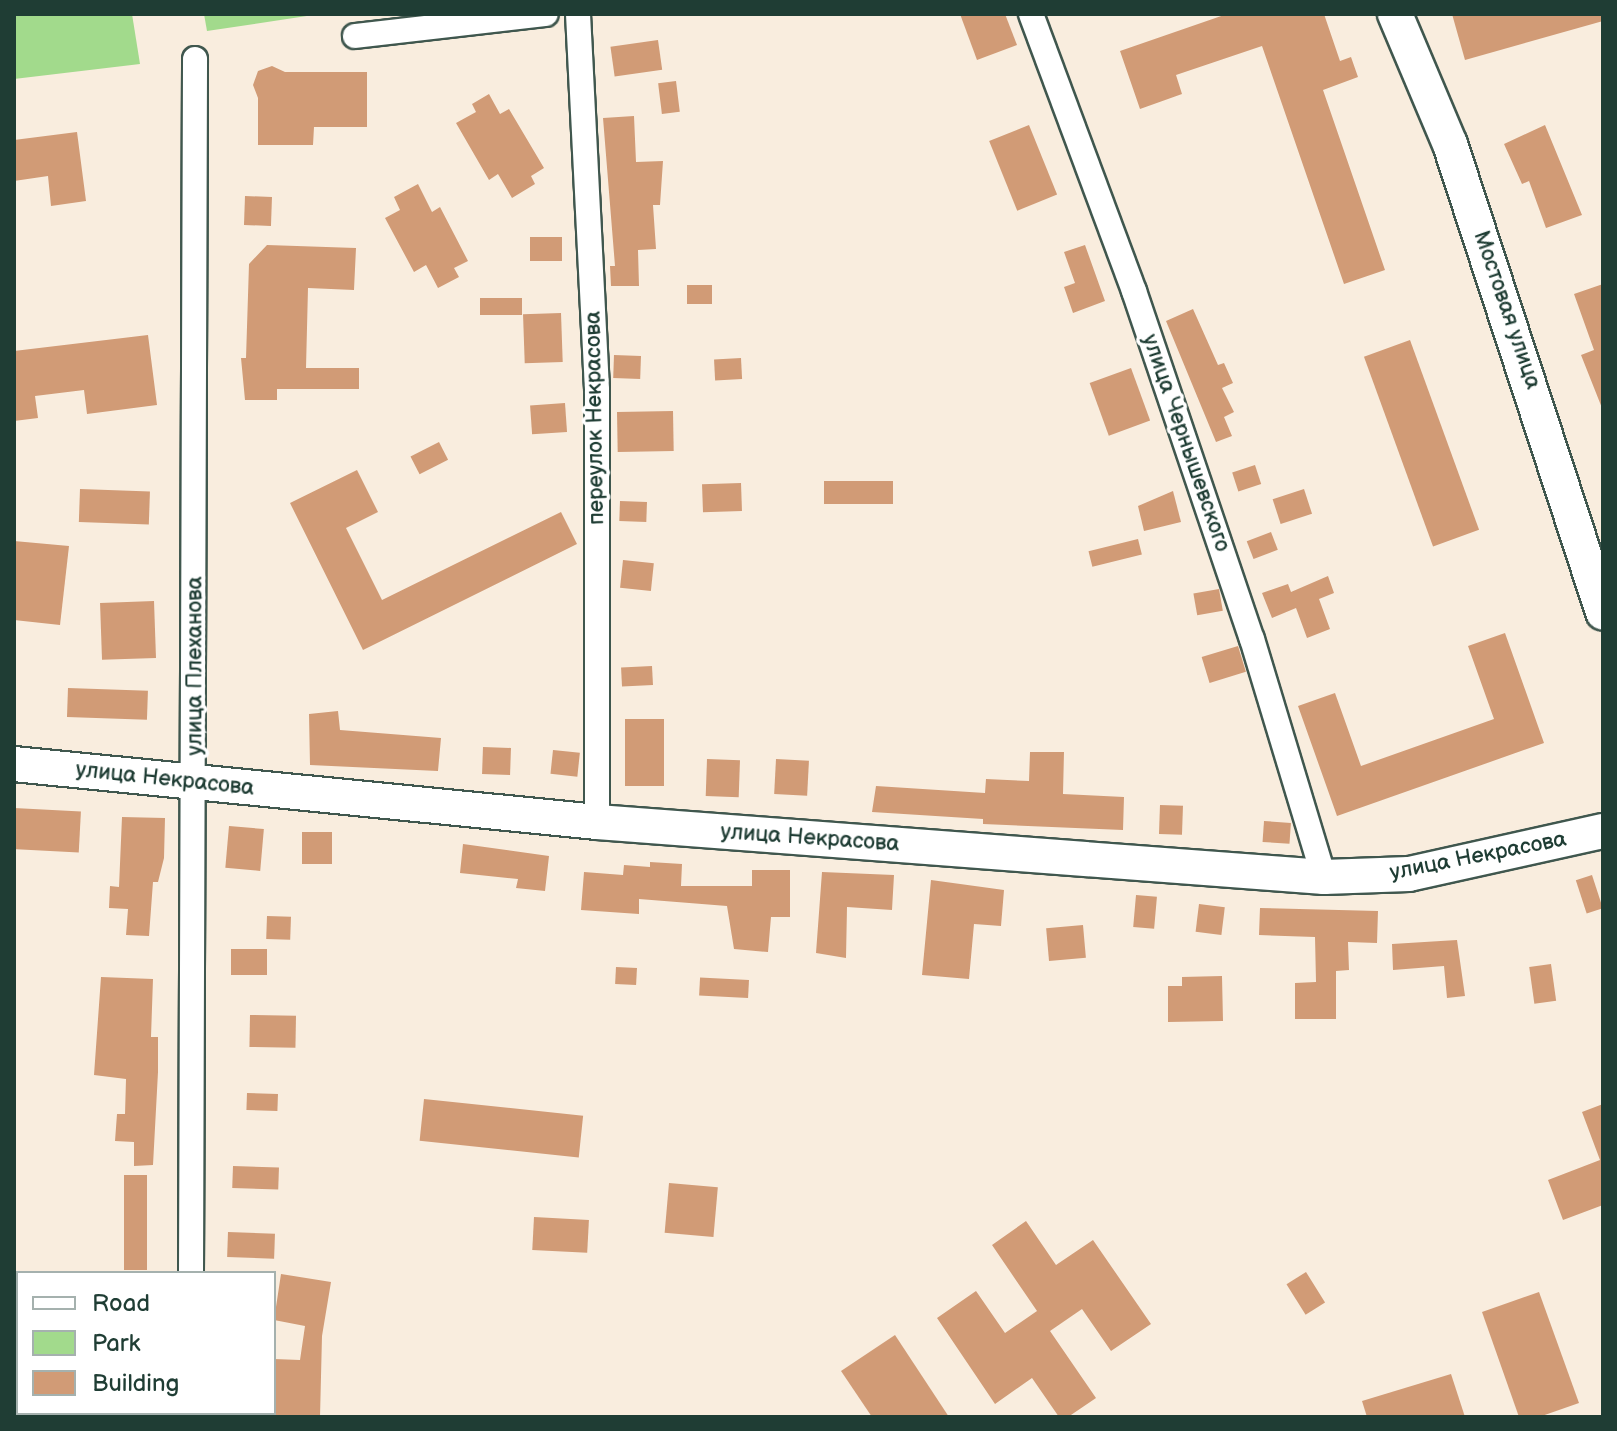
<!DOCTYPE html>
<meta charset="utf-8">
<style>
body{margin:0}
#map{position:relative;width:1617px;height:1431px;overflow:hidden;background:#f9edde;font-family:"Balsamiq Sans",sans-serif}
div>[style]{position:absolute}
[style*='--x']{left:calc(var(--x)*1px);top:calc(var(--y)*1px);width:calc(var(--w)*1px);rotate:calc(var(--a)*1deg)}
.green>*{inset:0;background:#a2da8c}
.building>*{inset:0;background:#d19b76;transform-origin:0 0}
.roads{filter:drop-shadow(2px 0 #40574e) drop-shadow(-2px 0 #40574e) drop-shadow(0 2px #40574e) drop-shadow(0 -2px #40574e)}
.street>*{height:24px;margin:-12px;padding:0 12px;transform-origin:12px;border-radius:12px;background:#fff}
.secondary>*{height:34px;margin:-17px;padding:0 17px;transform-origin:17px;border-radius:17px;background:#fff}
span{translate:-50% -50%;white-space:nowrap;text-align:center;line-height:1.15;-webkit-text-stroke:7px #fff;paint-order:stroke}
.street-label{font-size:22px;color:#1f3d34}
.frame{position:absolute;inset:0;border:16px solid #1f3d34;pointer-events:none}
.legend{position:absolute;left:16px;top:1271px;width:260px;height:144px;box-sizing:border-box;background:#fff;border:2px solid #a5b1ae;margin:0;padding:10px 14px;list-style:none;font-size:24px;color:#1f3d34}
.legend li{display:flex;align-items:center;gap:16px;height:40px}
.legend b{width:40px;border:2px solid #a5b1ae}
</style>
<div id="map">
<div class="green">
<i style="clip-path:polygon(14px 14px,132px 14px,140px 64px,14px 79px)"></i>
<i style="clip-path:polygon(204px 14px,320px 14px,207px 31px)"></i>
</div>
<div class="building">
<i style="clip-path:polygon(960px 14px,1005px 14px,1017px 45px,977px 60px)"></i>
<i style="clip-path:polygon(1227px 14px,1324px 14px,1340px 61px,1351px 57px,1358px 77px,1323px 90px,1385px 270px,1344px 284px,1262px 46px,1176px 75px,1182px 94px,1140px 109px,1120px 51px)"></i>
<i style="clip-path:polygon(1452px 14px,1603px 14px,1603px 21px,1465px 60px)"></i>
<i style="left:658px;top:40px;width:30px;height:48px;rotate:82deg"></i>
<i style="clip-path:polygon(272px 66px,285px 72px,367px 72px,367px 127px,314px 127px,313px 145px,258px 145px,258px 98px,253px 85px,258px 71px)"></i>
<i style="left:676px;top:81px;width:31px;height:18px;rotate:83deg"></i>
<i style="clip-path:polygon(489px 94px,500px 114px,509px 109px,544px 168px,531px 176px,535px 184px,512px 198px,498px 174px,489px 180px,456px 123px,476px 112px,472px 104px)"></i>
<i style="clip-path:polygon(634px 116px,636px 162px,663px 161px,660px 205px,653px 205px,656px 249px,638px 250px,639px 286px,611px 286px,610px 266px,615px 266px,603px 118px)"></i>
<i style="left:1029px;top:125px;width:75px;height:43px;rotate:68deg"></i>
<i style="clip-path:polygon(1545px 125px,1582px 215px,1546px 228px,1529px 181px,1522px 184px,1504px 144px)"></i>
<i style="clip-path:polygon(77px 132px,86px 201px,51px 206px,48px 176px,14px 181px,14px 140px)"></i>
<i style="clip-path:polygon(418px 184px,432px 212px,440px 207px,468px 261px,454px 268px,459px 277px,438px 288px,426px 265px,414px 272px,385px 218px,400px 210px,394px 197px)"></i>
<i style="left:245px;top:196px;width:27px;height:29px;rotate:2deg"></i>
<i style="left:530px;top:237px;width:32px;height:24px"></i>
<i style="clip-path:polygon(267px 245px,356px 248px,354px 290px,308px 288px,306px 368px,359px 368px,359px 389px,277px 389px,277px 400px,245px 400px,241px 358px,246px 358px,249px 264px)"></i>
<i style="clip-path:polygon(1085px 245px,1105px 301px,1073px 313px,1064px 287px,1075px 283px,1064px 252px)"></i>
<i style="clip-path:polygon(1603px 284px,1603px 408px,1602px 408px,1581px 355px,1594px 350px,1574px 294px)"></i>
<i style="left:687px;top:285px;width:25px;height:19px"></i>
<i style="left:480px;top:298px;width:42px;height:17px"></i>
<i style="clip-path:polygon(1193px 309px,1218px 365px,1224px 363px,1233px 383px,1222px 388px,1234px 412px,1224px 417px,1232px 436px,1216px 442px,1166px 321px)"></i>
<i style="left:561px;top:313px;width:49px;height:38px;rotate:88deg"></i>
<i style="clip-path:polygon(148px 335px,157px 405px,87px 414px,84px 390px,35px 396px,38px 418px,14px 421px,14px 351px)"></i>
<i style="left:1410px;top:340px;width:202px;height:49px;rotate:70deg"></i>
<i style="left:614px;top:355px;width:27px;height:23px;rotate:2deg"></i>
<i style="left:741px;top:358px;width:21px;height:27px;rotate:87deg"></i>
<i style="left:1131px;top:368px;width:56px;height:44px;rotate:70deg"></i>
<i style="left:565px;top:403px;width:29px;height:35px;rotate:86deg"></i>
<i style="left:673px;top:411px;width:40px;height:56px;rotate:89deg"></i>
<i style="left:439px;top:442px;width:20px;height:32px;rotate:63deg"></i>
<i style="left:1255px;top:465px;width:20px;height:24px;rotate:72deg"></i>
<i style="clip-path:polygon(357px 470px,378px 512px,346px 528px,382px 600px,561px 512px,577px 544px,363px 650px,290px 503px)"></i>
<i style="left:893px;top:481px;width:23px;height:69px;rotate:90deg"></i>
<i style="left:741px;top:483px;width:28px;height:39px;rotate:88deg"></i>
<i style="left:80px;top:489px;width:70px;height:33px;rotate:2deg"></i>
<i style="left:1304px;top:489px;width:26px;height:33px;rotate:72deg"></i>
<i style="clip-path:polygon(1173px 491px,1181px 522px,1144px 531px,1138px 506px)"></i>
<i style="left:620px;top:501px;width:27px;height:20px;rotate:2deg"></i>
<i style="left:1271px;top:532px;width:19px;height:26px;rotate:69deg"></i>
<i style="left:1138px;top:539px;width:16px;height:51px;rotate:76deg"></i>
<i style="clip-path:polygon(14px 541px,69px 546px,60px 625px,14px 620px)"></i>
<i style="left:623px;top:560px;width:31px;height:28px;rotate:6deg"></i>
<i style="clip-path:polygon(1328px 576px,1334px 593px,1319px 599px,1330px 629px,1307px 638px,1296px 608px,1272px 618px,1262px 593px,1288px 584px,1291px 592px)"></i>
<i style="left:1219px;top:589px;width:22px;height:26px;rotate:80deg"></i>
<i style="left:154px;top:601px;width:57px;height:54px;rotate:88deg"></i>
<i style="clip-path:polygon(1505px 633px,1544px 743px,1337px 816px,1298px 706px,1335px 693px,1361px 766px,1494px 719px,1468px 646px)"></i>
<i style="left:1238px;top:646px;width:27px;height:38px;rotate:73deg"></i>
<i style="left:652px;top:666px;width:19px;height:31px;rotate:87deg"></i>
<i style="left:68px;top:688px;width:80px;height:29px;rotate:2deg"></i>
<i style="clip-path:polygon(338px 711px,340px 730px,441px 738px,438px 771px,310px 765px,309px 714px)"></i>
<i style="left:625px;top:719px;width:39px;height:67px"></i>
<i style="left:483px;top:747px;width:28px;height:27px;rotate:2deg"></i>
<i style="left:553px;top:750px;width:27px;height:24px;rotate:6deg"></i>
<i style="clip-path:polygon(1030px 752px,1064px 752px,1063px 794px,1124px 797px,1123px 830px,983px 824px,983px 819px,872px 812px,876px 786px,985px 793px,986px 779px,1029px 781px)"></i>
<i style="left:707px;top:759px;width:33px;height:37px;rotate:2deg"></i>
<i style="left:776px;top:759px;width:33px;height:35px;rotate:3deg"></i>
<i style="left:1160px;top:805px;width:23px;height:29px;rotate:2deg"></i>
<i style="left:14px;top:808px;width:67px;height:41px;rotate:3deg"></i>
<i style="clip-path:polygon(122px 817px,165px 818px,164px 858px,158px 882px,153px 882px,149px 936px,126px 935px,128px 909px,109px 908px,110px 886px,119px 887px)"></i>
<i style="left:1264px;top:821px;width:27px;height:21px;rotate:4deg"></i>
<i style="left:229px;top:826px;width:35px;height:42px;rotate:5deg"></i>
<i style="left:302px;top:832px;width:30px;height:32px"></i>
<i style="clip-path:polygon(463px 844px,549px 856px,545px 891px,516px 888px,518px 879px,460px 873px)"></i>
<i style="clip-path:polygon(650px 862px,682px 864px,681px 886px,752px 886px,752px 870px,790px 870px,790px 917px,771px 917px,768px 952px,734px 949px,727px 906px,639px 899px,639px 914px,581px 910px,584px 872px,623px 875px,624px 865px,650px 867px)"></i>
<i style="clip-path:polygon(822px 872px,894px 875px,892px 910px,847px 907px,846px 958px,816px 953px)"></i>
<i style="left:1592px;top:875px;width:35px;height:17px;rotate:72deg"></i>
<i style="clip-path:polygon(931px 880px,1004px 890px,1001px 926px,974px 924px,969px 979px,922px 975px)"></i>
<i style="left:1136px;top:895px;width:21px;height:32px;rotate:5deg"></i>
<i style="left:1199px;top:904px;width:26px;height:28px;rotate:7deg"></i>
<i style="clip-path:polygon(1260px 908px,1378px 911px,1377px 943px,1348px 942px,1349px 970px,1336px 971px,1336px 1019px,1295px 1019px,1295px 983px,1316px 982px,1315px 937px,1259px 935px)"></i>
<i style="left:267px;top:916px;width:24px;height:23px;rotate:2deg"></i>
<i style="left:1083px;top:925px;width:33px;height:37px;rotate:85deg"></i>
<i style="clip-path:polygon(1457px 940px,1465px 996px,1447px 998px,1444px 966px,1393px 970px,1392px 944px)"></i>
<i style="left:267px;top:949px;width:26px;height:36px;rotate:90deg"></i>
<i style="left:1551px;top:964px;width:37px;height:22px;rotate:82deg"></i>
<i style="left:616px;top:967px;width:21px;height:17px;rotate:3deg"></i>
<i style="clip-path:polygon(1222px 976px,1223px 1021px,1168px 1022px,1168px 986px,1182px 986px,1182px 977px)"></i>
<i style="clip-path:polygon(101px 977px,153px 979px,151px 1037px,158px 1037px,158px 1072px,153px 1165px,134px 1166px,134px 1142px,115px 1141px,117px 1114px,125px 1114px,126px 1079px,94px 1075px)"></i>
<i style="left:749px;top:980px;width:18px;height:49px;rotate:93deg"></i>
<i style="left:250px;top:1015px;width:46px;height:32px;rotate:1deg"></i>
<i style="left:247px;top:1093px;width:31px;height:17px;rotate:2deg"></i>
<i style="left:424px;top:1099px;width:160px;height:42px;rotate:6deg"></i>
<i style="clip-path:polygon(1603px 1104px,1603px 1205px,1563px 1220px,1548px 1180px,1600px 1160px,1582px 1112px)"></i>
<i style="left:233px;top:1166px;width:46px;height:22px;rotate:2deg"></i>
<i style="left:124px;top:1175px;width:23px;height:95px"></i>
<i style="left:669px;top:1183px;width:49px;height:50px;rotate:5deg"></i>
<i style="left:534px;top:1217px;width:55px;height:33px;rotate:3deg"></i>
<i style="clip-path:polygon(1026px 1221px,1056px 1265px,1093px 1240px,1151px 1324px,1111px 1351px,1082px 1309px,1050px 1331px,1096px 1398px,1068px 1417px,1059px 1417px,1032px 1378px,995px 1404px,937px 1318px,976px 1291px,1005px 1333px,1037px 1311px,992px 1245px)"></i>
<i style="left:228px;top:1232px;width:47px;height:25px;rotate:2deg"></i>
<i style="left:1306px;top:1272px;width:36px;height:23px;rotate:58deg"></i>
<i style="clip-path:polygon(281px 1274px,331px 1282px,322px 1336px,320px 1417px,274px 1417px,274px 1359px,300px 1360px,305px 1326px,274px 1320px)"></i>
<i style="clip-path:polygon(1539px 1292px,1579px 1403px,1539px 1417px,1519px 1417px,1482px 1312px)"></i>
<i style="clip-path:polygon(895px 1335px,949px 1417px,872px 1417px,841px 1371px)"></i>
<i style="clip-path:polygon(1451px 1374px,1465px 1417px,1367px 1417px,1362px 1401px)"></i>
</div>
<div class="roads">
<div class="street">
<i style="--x:578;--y:14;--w:376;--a:87.1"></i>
<i style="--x:597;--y:390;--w:432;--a:90"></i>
<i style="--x:1031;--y:14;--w:296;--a:69.6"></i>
<i style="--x:1134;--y:291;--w:367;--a:71.3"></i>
<i style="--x:1252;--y:639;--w:249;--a:73.2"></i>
<i style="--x:355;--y:36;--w:192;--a:-6.6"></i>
<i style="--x:191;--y:1273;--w:1214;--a:-89.81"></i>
<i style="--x:191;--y:1417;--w:4;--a:-90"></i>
</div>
<div class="secondary">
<i style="--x:1395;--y:14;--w:141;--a:67.1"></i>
<i style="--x:1450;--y:144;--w:493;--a:71.9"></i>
<i style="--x:14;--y:764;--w:586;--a:5.68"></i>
<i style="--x:597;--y:822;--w:729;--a:4.33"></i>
<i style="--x:1324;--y:877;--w:85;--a:-2"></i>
<i style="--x:1409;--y:874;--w:199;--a:-12.5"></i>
</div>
</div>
<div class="street-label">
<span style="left:1507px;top:310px;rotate:71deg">Мостовая улица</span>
<span style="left:595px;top:418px;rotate:-91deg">переулок Некрасова</span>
<span style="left:1186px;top:443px;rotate:71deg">улица Чернышевского</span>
<span style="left:195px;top:666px;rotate:-90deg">улица Плеханова</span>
<span style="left:165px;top:779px;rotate:6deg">улица Некрасова</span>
<span style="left:810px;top:838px;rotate:4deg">улица Некрасова</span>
<span style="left:1478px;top:856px;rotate:-11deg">улица Некрасова</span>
</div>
<div class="frame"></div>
<ul class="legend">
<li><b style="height:10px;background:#fff"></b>Road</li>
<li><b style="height:22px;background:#a2da8c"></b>Park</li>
<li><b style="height:22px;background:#d19b76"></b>Building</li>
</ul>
</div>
